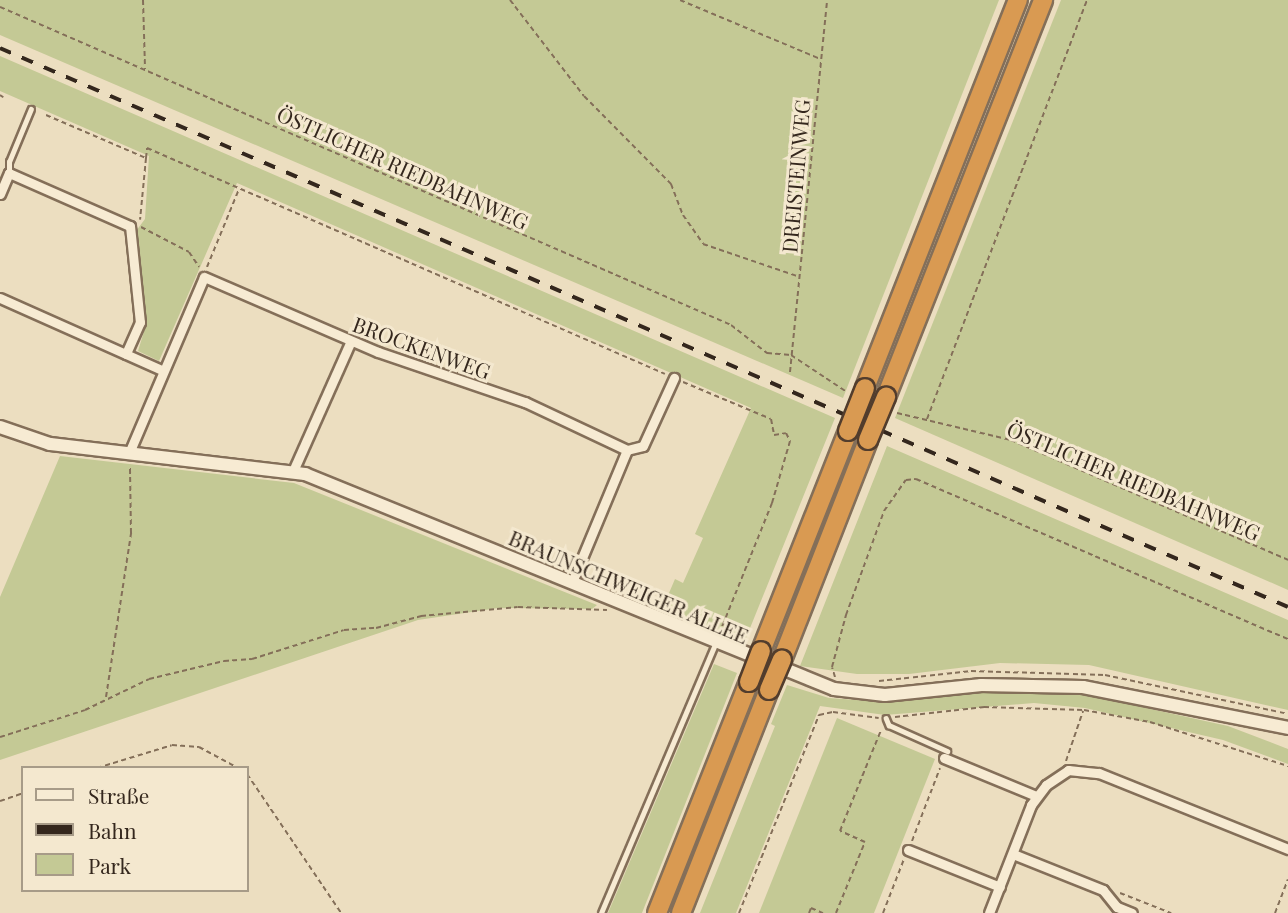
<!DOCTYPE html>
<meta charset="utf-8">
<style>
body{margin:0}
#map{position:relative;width:1288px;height:913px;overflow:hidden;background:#ecdec0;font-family:"Playfair Display",serif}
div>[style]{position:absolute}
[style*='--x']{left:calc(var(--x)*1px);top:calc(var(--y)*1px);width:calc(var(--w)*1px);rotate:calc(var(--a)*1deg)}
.green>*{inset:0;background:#c4c995}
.path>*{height:2px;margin-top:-1px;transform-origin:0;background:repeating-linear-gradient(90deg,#846f59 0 5px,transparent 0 8.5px)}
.roads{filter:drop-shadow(2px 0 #846f59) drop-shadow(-2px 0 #846f59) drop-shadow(0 2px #846f59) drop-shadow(0 -2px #846f59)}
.lane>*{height:4.5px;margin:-2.25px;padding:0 2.25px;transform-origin:2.25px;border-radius:2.25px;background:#f7ebd3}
.street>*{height:9px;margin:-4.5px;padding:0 4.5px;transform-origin:4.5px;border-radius:4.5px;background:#f7ebd3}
.secondary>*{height:12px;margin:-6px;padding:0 6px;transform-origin:6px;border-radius:6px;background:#f7ebd3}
.highway>*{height:18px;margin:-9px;padding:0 9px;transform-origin:9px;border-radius:9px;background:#d99a52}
.rail>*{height:3.5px;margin-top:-1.75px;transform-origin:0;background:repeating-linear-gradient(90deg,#34271d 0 12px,transparent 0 24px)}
.bridges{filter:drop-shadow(2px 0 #523d2d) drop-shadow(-2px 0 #523d2d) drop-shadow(0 2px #523d2d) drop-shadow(0 -2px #523d2d)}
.highway-bridge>*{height:18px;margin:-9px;padding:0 9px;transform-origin:9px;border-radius:9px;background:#d99a52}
span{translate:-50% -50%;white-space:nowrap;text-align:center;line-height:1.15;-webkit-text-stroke:6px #f4e8cf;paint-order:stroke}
.street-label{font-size:21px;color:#34271d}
.legend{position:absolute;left:21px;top:766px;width:228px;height:126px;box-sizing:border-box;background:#f4e8cf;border:2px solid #a79b88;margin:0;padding:9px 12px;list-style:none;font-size:21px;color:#34271d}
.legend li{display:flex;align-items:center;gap:14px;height:35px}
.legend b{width:35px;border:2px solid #a79b88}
</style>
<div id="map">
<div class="green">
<i style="clip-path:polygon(0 0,999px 0,843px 398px,0 35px)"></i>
<i style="clip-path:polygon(1061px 0,1288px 0,1288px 590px,895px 418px)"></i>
<i style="clip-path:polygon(0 56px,835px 418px,744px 643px,663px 607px,675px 579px,683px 583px,703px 538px,695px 534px,751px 408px,237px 183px,159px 361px,138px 351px,146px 325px,136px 231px,145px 219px,149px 156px,0 91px)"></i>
<i style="clip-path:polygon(887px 446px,1288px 620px,1288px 710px,1089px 665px,1000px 663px,909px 674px,857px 674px,800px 666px)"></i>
<i style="clip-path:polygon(60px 456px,294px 483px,597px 605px,592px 609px,498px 608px,418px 620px,0 760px,0 597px)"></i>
<i style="clip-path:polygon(714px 664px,737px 673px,642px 913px,608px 913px)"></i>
<i style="clip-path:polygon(787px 685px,829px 698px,885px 702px,981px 692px,1087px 695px,1228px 726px,1288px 749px,1288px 764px,1223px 740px,1085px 708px,1034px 703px,885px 715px,820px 706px,736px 913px,700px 913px,775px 726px,771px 724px)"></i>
<i style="clip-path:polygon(837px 718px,935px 759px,874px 913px,759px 913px)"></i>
</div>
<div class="path">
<i style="--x:143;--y:0;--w:69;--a:88.3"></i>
<i style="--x:510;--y:0;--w:121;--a:52.4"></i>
<i style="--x:584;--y:96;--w:124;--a:45.3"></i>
<i style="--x:671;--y:184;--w:33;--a:69"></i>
<i style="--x:683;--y:215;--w:35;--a:55"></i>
<i style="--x:703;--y:244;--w:102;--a:18.8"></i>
<i style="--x:680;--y:0;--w:150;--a:22.8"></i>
<i style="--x:0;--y:7;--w:797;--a:23.51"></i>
<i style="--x:731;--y:325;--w:46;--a:37.9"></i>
<i style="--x:767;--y:353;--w:24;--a:5"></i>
<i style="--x:791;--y:355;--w:67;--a:33.5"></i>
<i style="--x:0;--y:95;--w:4;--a:34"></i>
<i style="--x:46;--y:115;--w:109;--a:23.3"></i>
<i style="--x:146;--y:158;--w:62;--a:95.5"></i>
<i style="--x:146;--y:158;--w:10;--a:-84"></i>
<i style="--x:147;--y:148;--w:565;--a:23.57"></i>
<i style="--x:141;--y:227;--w:54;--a:27.5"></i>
<i style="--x:189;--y:252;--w:18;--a:56"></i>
<i style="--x:207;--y:267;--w:84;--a:-67.7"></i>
<i style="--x:790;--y:372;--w:374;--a:-84.3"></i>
<i style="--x:683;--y:382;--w:95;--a:22.8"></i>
<i style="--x:771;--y:419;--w:16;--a:79"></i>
<i style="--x:774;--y:435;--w:12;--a:-9"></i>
<i style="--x:786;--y:433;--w:9;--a:63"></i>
<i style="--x:790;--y:441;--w:65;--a:106.2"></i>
<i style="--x:772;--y:503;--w:136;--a:112"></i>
<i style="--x:897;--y:413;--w:117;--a:13.3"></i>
<i style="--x:1011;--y:440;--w:302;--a:23.4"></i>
<i style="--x:927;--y:419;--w:449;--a:-69.1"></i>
<i style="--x:835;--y:677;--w:10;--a:-107"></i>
<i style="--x:832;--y:667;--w:54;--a:-74.9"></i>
<i style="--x:846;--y:615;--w:111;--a:-69.9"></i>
<i style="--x:884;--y:511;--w:38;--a:-55"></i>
<i style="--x:906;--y:480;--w:10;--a:-6"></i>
<i style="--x:916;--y:479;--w:405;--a:23.3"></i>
<i style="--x:879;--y:681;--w:93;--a:-6.2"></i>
<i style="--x:971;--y:671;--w:134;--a:1.7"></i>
<i style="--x:1105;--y:675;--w:187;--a:12"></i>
<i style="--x:106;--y:697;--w:166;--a:-81.3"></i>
<i style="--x:131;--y:533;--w:67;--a:-90.9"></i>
<i style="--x:895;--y:717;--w:90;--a:-6.4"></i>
<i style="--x:984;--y:707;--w:100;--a:1.7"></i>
<i style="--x:1084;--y:710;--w:67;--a:10.3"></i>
<i style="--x:1150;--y:722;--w:145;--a:17.7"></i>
<i style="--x:0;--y:737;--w:89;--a:-17.6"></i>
<i style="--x:85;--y:710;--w:71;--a:-25.8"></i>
<i style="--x:149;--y:679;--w:77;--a:-13.5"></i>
<i style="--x:224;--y:661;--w:28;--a:-4"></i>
<i style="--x:252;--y:659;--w:96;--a:-17.5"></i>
<i style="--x:344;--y:630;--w:32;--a:-4"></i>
<i style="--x:376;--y:628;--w:47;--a:-14.9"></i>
<i style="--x:421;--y:616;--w:97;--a:-5.3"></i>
<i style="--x:518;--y:607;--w:89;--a:1.9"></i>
<i style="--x:1066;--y:761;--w:53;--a:-71.2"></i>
<i style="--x:97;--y:768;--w:78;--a:-17"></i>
<i style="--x:172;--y:745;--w:27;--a:4"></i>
<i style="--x:199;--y:747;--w:44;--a:28.3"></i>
<i style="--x:247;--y:774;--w:168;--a:55.9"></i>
<i style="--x:0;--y:801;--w:24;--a:-19"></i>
<i style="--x:912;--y:841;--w:78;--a:-69"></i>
<i style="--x:1120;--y:893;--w:55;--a:21.4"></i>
<i style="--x:739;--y:913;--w:214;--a:-68"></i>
<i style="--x:819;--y:715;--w:14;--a:-12"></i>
<i style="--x:833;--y:712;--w:46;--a:7.4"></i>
<i style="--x:809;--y:913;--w:5;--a:-68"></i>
<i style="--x:811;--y:908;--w:13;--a:23"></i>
<i style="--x:836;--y:913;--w:77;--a:-67.8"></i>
<i style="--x:865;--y:842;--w:27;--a:-156"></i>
<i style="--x:840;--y:831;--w:109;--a:-67.9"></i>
<i style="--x:883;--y:913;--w:58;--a:-68.7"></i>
<i style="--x:1275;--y:913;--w:36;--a:-69"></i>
</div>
<div class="roads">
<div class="lane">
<i style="--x:9;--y:172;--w:10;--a:-90"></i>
<i style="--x:9;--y:162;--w:57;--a:-67.5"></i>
<i style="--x:886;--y:718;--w:8;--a:67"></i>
<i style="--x:889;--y:725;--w:64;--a:24.1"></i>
<i style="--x:601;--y:913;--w:292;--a:-67"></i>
</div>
<div class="street">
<i style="--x:0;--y:194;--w:23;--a:-67"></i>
<i style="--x:9;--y:173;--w:132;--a:23.7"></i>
<i style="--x:130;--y:226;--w:97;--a:84.1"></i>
<i style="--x:140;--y:322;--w:35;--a:114"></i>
<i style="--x:0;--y:298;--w:177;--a:24"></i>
<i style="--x:627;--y:450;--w:16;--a:-14"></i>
<i style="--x:643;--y:446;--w:75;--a:-65.5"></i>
<i style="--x:129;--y:453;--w:191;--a:-66.9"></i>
<i style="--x:204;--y:277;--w:189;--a:23.3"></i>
<i style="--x:378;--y:352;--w:155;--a:18.8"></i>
<i style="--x:525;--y:402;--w:113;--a:25.2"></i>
<i style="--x:293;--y:471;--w:142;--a:-66"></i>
<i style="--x:572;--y:582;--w:143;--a:-67.4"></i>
<i style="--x:944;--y:758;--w:100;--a:22.4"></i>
<i style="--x:908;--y:850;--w:99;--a:21.9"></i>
<i style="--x:1013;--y:854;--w:97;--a:21.8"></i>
<i style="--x:1103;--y:890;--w:22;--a:51"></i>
<i style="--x:1117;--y:907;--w:16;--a:22"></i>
<i style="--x:989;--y:913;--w:116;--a:-68.7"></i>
<i style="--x:1031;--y:805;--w:25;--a:-53"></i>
<i style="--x:1046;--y:785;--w:27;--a:-34"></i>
<i style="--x:1068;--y:770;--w:31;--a:6"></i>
<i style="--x:1099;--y:773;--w:204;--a:21.9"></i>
</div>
<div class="secondary">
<i style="--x:0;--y:427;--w:53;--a:18.8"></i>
<i style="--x:50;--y:444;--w:257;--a:6.7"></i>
<i style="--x:305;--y:474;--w:571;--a:22.12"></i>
<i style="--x:834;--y:689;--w:51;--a:6.7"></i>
<i style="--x:885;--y:695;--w:97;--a:-5.9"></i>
<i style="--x:981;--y:685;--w:102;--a:1.1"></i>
<i style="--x:1083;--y:687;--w:209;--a:11.3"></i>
</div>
<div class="highway">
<i style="--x:865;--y:388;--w:417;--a:-68.5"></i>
<i style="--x:886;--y:397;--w:427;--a:-68.4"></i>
<i style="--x:761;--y:651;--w:237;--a:-68.4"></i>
<i style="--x:782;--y:660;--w:236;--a:-68.6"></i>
<i style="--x:657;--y:913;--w:249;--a:-68.3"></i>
<i style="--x:681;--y:913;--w:240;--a:-68.5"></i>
</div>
</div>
<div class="rail">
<i style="--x:0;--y:48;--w:1404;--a:23.46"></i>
</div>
<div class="bridges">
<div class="highway-bridge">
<i style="--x:848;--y:431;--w:46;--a:-68.4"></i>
<i style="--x:868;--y:440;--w:47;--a:-67.3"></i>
<i style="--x:749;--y:682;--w:33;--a:-69"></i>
<i style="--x:769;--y:690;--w:33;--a:-67"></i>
</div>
</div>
<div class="street-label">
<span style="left:403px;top:167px;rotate:24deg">ÖSTLICHER RIEDBAHNWEG</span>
<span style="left:795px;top:176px;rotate:-85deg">DREISTEINWEG</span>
<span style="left:422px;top:347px;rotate:20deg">BROCKENWEG</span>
<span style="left:1134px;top:480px;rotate:23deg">ÖSTLICHER RIEDBAHNWEG</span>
<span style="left:629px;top:586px;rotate:23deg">BRAUNSCHWEIGER ALLEE</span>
</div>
<ul class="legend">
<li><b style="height:9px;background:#f7ebd3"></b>Straße</li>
<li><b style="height:9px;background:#34271d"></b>Bahn</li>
<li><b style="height:19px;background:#c4c995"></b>Park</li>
</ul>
</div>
